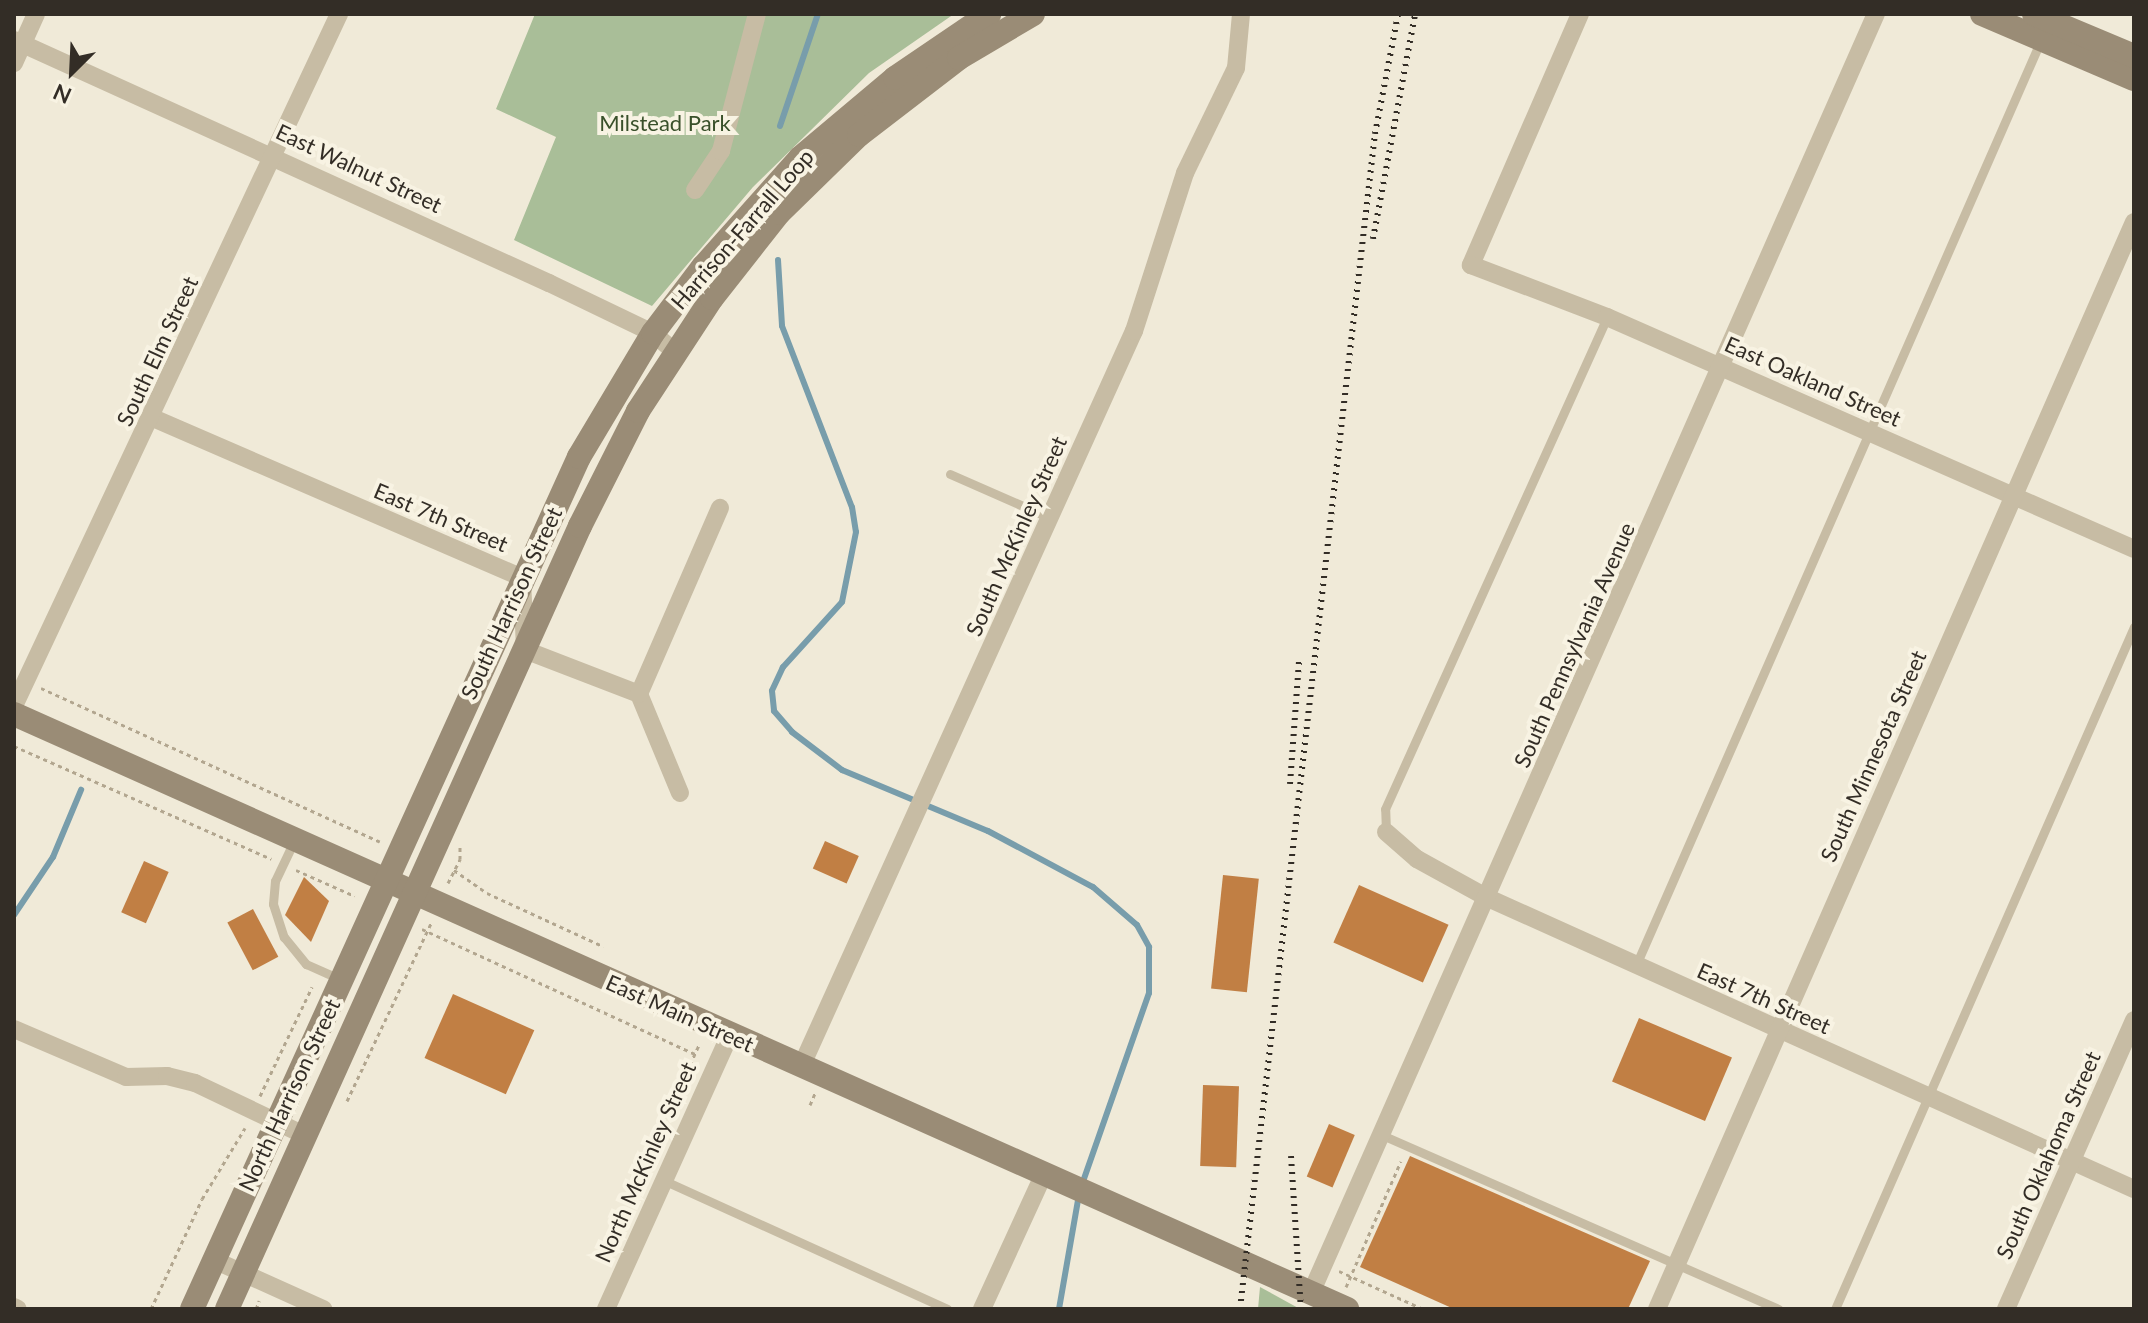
<!DOCTYPE html>
<style>
body{margin:0}
#map{position:relative;width:2148px;height:1323px;overflow:hidden;background:#f0ead8;font-family:Lato,sans-serif}
div>[style]{position:absolute}
[style*='--x']{left:calc(var(--x)*1px);top:calc(var(--y)*1px);width:calc(var(--w)*1px);rotate:calc(var(--a)*1deg)}
.green>*{inset:0;background:#a9be98}
.stream>*{height:6px;margin:-3px;padding:0 3px;transform-origin:3px;border-radius:3px;background:#789dab}
.building>*{inset:0;background:#c17f44;transform-origin:0 0}
.path>*{height:3px;margin-top:-1.5px;transform-origin:0;background:repeating-linear-gradient(90deg,#b2a68f 0 4px,transparent 0 8px)}
.lane>*{height:9px;margin:-4.5px;padding:0 4.5px;transform-origin:4.5px;border-radius:4.5px;background:#c7bca4}
.street>*{height:18px;margin:-9px;padding:0 9px;transform-origin:9px;border-radius:9px;background:#c7bca4}
.secondary>*{height:24px;margin:-12px;padding:0 12px;transform-origin:12px;border-radius:12px;background:#9a8c76}
.rail>*{height:6px;margin-top:-3px;transform-origin:0;background:repeating-linear-gradient(90deg,#332d26 0 2px,transparent 0 8px)}
span{translate:-50% -50%;white-space:nowrap;text-align:center;line-height:1.15;-webkit-text-stroke:8px #f8f3e3;paint-order:stroke}
.park-label{font-size:22px;color:#39502a}
.street-label{font-size:22px;color:#332d26}
.frame{position:absolute;inset:0;border:16px solid #332d26;pointer-events:none}
.north{position:absolute;left:32px;top:32px;width:80px;height:80px;-webkit-text-stroke:6px #f8f3e3;paint-order:stroke;rotate:204deg;font-size:22px;font-weight:700;line-height:32px;text-align:center;color:#332d26}
.north::after{content:'';display:block;margin:auto;width:28px;height:36px;background:#332d26;clip-path:polygon(50% 0,100% 100%,50% 72%,0 100%)}
</style>
<div id="map">
<div class="green">
<i style="clip-path:polygon(535px 14px,954px 14px,869px 73px,753px 187px,652px 306px,514px 240px,556px 137px,496px 109px)"></i>
<i style="clip-path:polygon(1260px 1287px,1300px 1309px,1258px 1309px)"></i>
</div>
<div class="stream">
<i style="--x:780;--y:126;--w:118;--a:-71.3"></i>
<i style="--x:778;--y:260;--w:66;--a:86.5"></i>
<i style="--x:782;--y:326;--w:194;--a:68.9"></i>
<i style="--x:852;--y:507;--w:25;--a:81"></i>
<i style="--x:856;--y:532;--w:71;--a:101.3"></i>
<i style="--x:842;--y:602;--w:88;--a:132.2"></i>
<i style="--x:783;--y:667;--w:26;--a:115"></i>
<i style="--x:772;--y:691;--w:20;--a:84"></i>
<i style="--x:774;--y:711;--w:28;--a:49"></i>
<i style="--x:792;--y:732;--w:63;--a:37.2"></i>
<i style="--x:842;--y:770;--w:158;--a:22.7"></i>
<i style="--x:988;--y:831;--w:119;--a:28.1"></i>
<i style="--x:1093;--y:887;--w:58;--a:40.8"></i>
<i style="--x:1137;--y:925;--w:25;--a:61"></i>
<i style="--x:1149;--y:947;--w:46;--a:90"></i>
<i style="--x:1149;--y:993;--w:202;--a:109.3"></i>
<i style="--x:14;--y:915;--w:70;--a:-56.1"></i>
<i style="--x:53;--y:857;--w:73;--a:-67.3"></i>
<i style="--x:1059;--y:1309;--w:117;--a:-80.1"></i>
</div>
<div class="building">
<i style="left:825px;top:841px;width:37px;height:30px;rotate:24deg"></i>
<i style="left:144px;top:861px;width:27px;height:56px;rotate:24deg"></i>
<i style="left:1223px;top:875px;width:36px;height:114px;rotate:6deg"></i>
<i style="clip-path:polygon(304px 877px,329px 901px,311px 942px,285px 915px)"></i>
<i style="left:1359px;top:885px;width:98px;height:63px;rotate:24deg"></i>
<i style="left:253px;top:909px;width:54px;height:29px;rotate:62deg"></i>
<i style="left:453px;top:994px;width:89px;height:70px;rotate:24deg"></i>
<i style="left:1639px;top:1018px;width:101px;height:69px;rotate:23deg"></i>
<i style="left:1203px;top:1085px;width:36px;height:81px;rotate:2deg"></i>
<i style="left:1329px;top:1124px;width:28px;height:57px;rotate:23deg"></i>
<i style="clip-path:polygon(1410px 1156px,1650px 1261px,1628px 1309px,1454px 1309px,1360px 1267px)"></i>
</div>
<div class="path">
<i style="--x:41;--y:688;--w:372;--a:24.4"></i>
<i style="--x:14;--y:746;--w:281;--a:23.7"></i>
<i style="--x:296;--y:870;--w:64;--a:23.8"></i>
<i style="--x:454;--y:870;--w:40;--a:34.9"></i>
<i style="--x:487;--y:893;--w:128;--a:24.6"></i>
<i style="--x:448;--y:883;--w:27;--a:-63"></i>
<i style="--x:460;--y:859;--w:13;--a:-90"></i>
<i style="--x:422;--y:929;--w:300;--a:24.6"></i>
<i style="--x:260;--y:1096;--w:121;--a:-64.5"></i>
<i style="--x:347;--y:1101;--w:197;--a:-64.7"></i>
<i style="--x:810;--y:1105;--w:13;--a:-67"></i>
<i style="--x:637;--y:1181;--w:149;--a:-65.5"></i>
<i style="--x:1339;--y:1271;--w:92;--a:24.3"></i>
<i style="--x:1346;--y:1287;--w:137;--a:-66.4"></i>
<i style="--x:151;--y:1309;--w:121;--a:-65.1"></i>
<i style="--x:202;--y:1199;--w:83;--a:-58.8"></i>
<i style="--x:256;--y:1309;--w:9;--a:-69"></i>
</div>
<div class="lane">
<i style="--x:950;--y:474;--w:109;--a:23.7"></i>
<i style="--x:1386;--y:832;--w:23;--a:-92"></i>
<i style="--x:1385;--y:809;--w:540;--a:-65.71"></i>
<i style="--x:294;--y:841;--w:44;--a:115.4"></i>
<i style="--x:275;--y:881;--w:23;--a:95"></i>
<i style="--x:273;--y:904;--w:35;--a:72"></i>
<i style="--x:284;--y:937;--w:35;--a:51"></i>
<i style="--x:306;--y:964;--w:36;--a:24"></i>
<i style="--x:1636;--y:965;--w:1008;--a:-66.36"></i>
<i style="--x:1382;--y:1135;--w:433;--a:23.7"></i>
<i style="--x:663;--y:1180;--w:312;--a:24.4"></i>
<i style="--x:1835;--y:1309;--w:745;--a:-66.33"></i>
</div>
<div class="street">
<i style="--x:1580;--y:14;--w:274;--a:113.5"></i>
<i style="--x:1471;--y:265;--w:146;--a:20.9"></i>
<i style="--x:1607;--y:317;--w:576;--a:23.76"></i>
<i style="--x:14;--y:40;--w:588;--a:24.43"></i>
<i style="--x:549;--y:283;--w:115;--a:25.7"></i>
<i style="--x:653;--y:333;--w:30;--a:41"></i>
<i style="--x:14;--y:63;--w:54;--a:-65.8"></i>
<i style="--x:695;--y:190;--w:47;--a:-56.3"></i>
<i style="--x:721;--y:151;--w:142;--a:-75.3"></i>
<i style="--x:153;--y:418;--w:402;--a:23.4"></i>
<i style="--x:522;--y:578;--w:72;--a:87.6"></i>
<i style="--x:525;--y:650;--w:122;--a:21.1"></i>
<i style="--x:639;--y:694;--w:107;--a:67.5"></i>
<i style="--x:639;--y:694;--w:203;--a:-66.5"></i>
<i style="--x:14;--y:706;--w:765;--a:-64.84"></i>
<i style="--x:1386;--y:832;--w:41;--a:41.1"></i>
<i style="--x:1417;--y:859;--w:81;--a:28.8"></i>
<i style="--x:1488;--y:898;--w:709;--a:24.25"></i>
<i style="--x:14;--y:1029;--w:122;--a:23.2"></i>
<i style="--x:126;--y:1077;--w:41;--a:-1.4"></i>
<i style="--x:167;--y:1076;--w:29;--a:14"></i>
<i style="--x:195;--y:1083;--w:123;--a:25.5"></i>
<i style="--x:801;--y:1067;--w:808;--a:-65.66"></i>
<i style="--x:1134;--y:331;--w:166;--a:-72.1"></i>
<i style="--x:1185;--y:173;--w:117;--a:-64.1"></i>
<i style="--x:1236;--y:68;--w:54;--a:-84.7"></i>
<i style="--x:214;--y:1260;--w:120;--a:24.2"></i>
<i style="--x:1311;--y:1293;--w:1398;--a:-66.17"></i>
<i style="--x:14;--y:1307;--w:4;--a:27"></i>
<i style="--x:606;--y:1309;--w:299;--a:-65.7"></i>
<i style="--x:982;--y:1309;--w:146;--a:-65.4"></i>
<i style="--x:1657;--y:1309;--w:1187;--a:-66.31"></i>
<i style="--x:2006;--y:1309;--w:316;--a:-66.1"></i>
</div>
<div class="secondary">
<i style="--x:1982;--y:14;--w:165;--a:23.2"></i>
<i style="--x:2034;--y:14;--w:108;--a:22.8"></i>
<i style="--x:14;--y:714;--w:1460;--a:24.05"></i>
<i style="--x:192;--y:1309;--w:936;--a:-65.57"></i>
<i style="--x:579;--y:457;--w:144;--a:-59.2"></i>
<i style="--x:653;--y:333;--w:83;--a:-52.9"></i>
<i style="--x:703;--y:267;--w:146;--a:-48.3"></i>
<i style="--x:800;--y:158;--w:124;--a:-40.1"></i>
<i style="--x:895;--y:78;--w:114;--a:-34.2"></i>
<i style="--x:227;--y:1309;--w:859;--a:-65.73"></i>
<i style="--x:580;--y:526;--w:129;--a:-63.2"></i>
<i style="--x:638;--y:411;--w:135;--a:-56.8"></i>
<i style="--x:712;--y:298;--w:108;--a:-51.8"></i>
<i style="--x:779;--y:213;--w:112;--a:-44.3"></i>
<i style="--x:859;--y:135;--w:126;--a:-37.6"></i>
<i style="--x:959;--y:58;--w:86;--a:-30.7"></i>
</div>
<div class="rail">
<i style="--x:1373;--y:239;--w:229;--a:-79.4"></i>
<i style="--x:1290;--y:784;--w:124;--a:-85.8"></i>
<i style="--x:1291;--y:1156;--w:153;--a:86.3"></i>
<i style="--x:1240;--y:1309;--w:1183;--a:-83.45"></i>
<i style="--x:1375;--y:134;--w:122;--a:-79.1"></i>
</div>
<div class="park-label">
<span style="left:665px;top:123px">Milstead Park</span>
</div>
<div class="street-label">
<span style="left:359px;top:168px;rotate:25deg">East Walnut Street</span>
<span style="left:742px;top:229px;rotate:-49deg">Harrison-Farrall Loop</span>
<span style="left:157px;top:351px;rotate:-65deg">South Elm Street</span>
<span style="left:1813px;top:381px;rotate:24deg">East Oakland Street</span>
<span style="left:441px;top:517px;rotate:23deg">East 7th Street</span>
<span style="left:1016px;top:536px;rotate:-66deg">South McKinley Street</span>
<span style="left:511px;top:603px;rotate:-65deg">South Harrison Street</span>
<span style="left:1574px;top:645px;rotate:-66deg">South Pennsylvania Avenue</span>
<span style="left:1873px;top:756px;rotate:-66deg">South Minnesota Street</span>
<span style="left:1764px;top:998px;rotate:24deg">East 7th Street</span>
<span style="left:680px;top:1013px;rotate:24deg">East Main Street</span>
<span style="left:289px;top:1095px;rotate:-65deg">North Harrison Street</span>
<span style="left:2048px;top:1155px;rotate:-66deg">South Oklahoma Street</span>
<span style="left:645px;top:1162px;rotate:-66deg">North McKinley Street</span>
</div>
<div class="frame"></div>
<div class="north">N</div>
</div>
